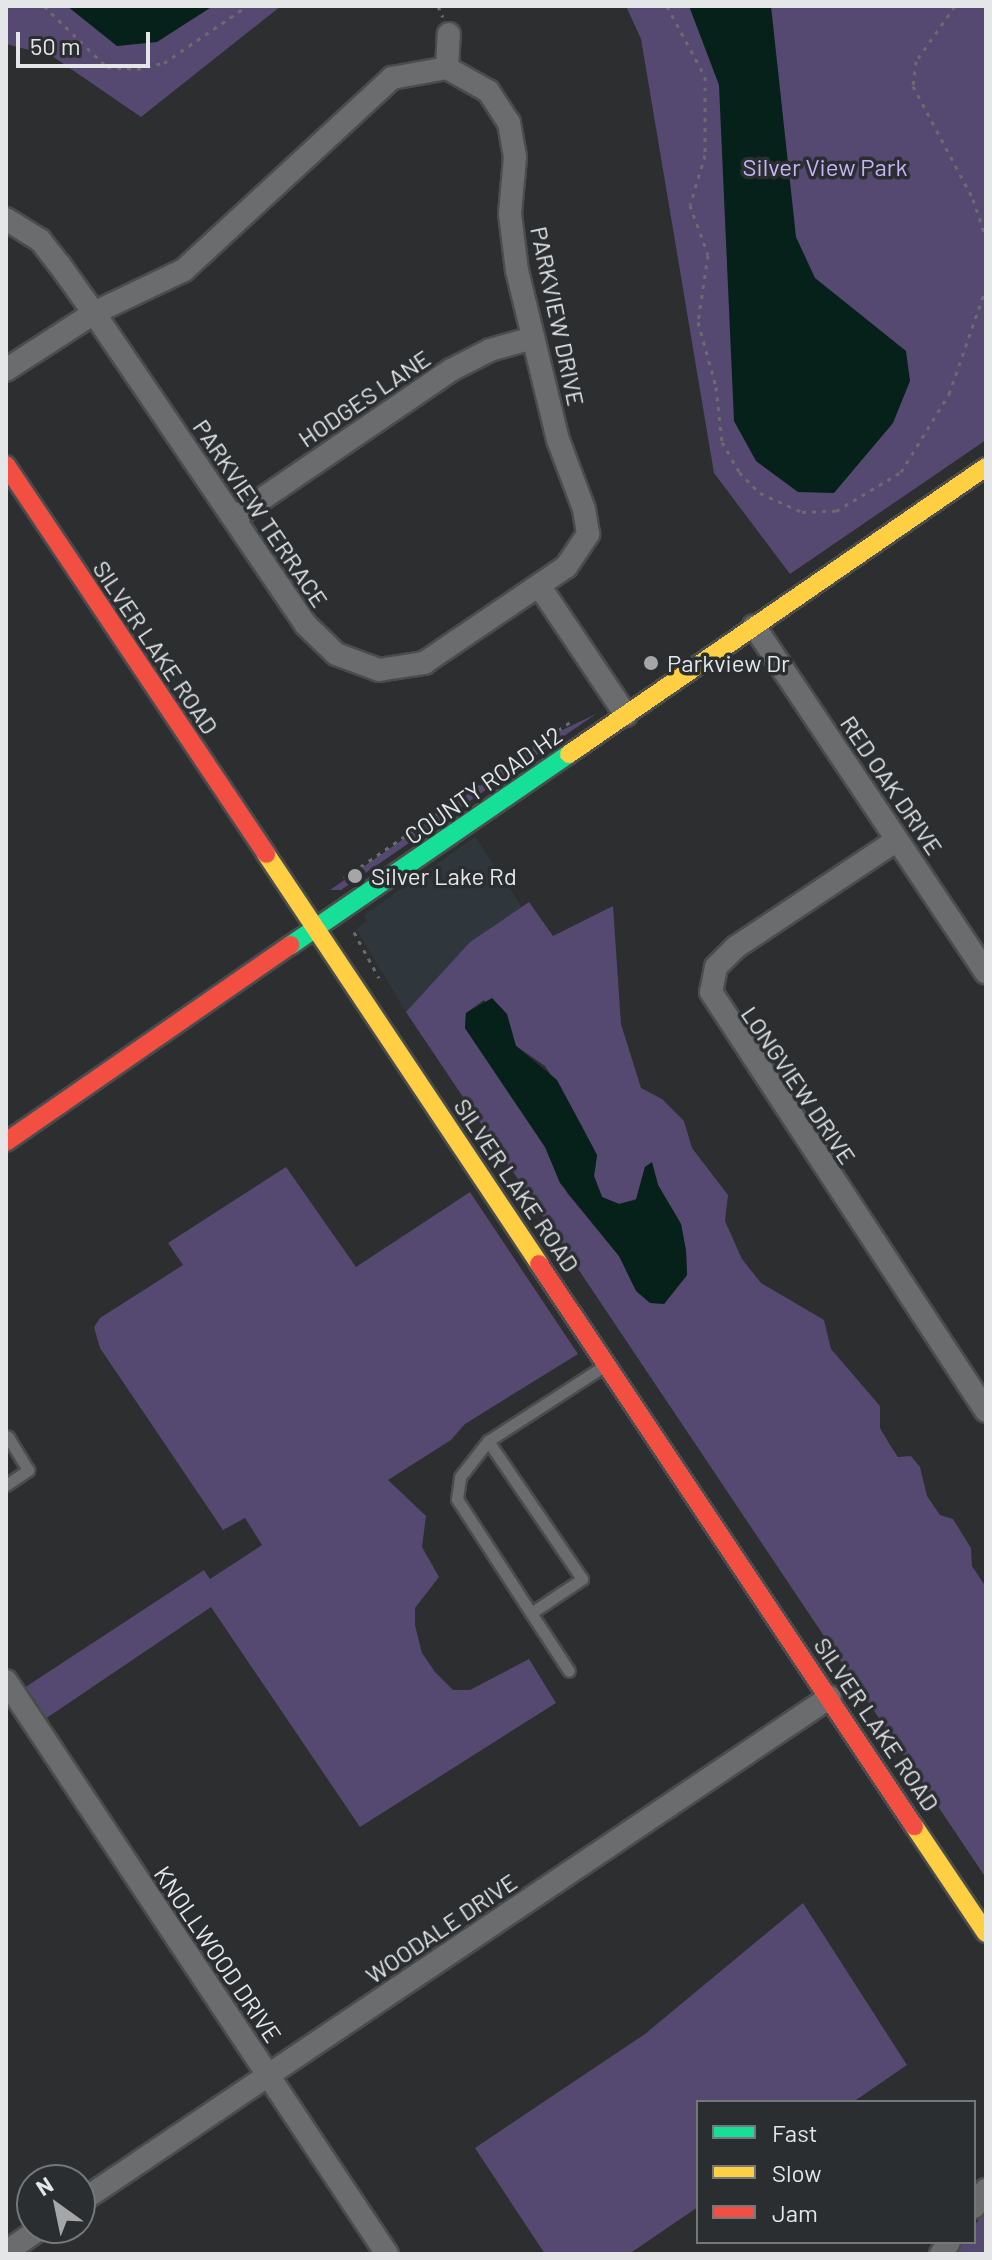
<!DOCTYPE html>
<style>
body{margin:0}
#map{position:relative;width:992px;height:2260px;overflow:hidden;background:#2c2e2f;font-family:Barlow,sans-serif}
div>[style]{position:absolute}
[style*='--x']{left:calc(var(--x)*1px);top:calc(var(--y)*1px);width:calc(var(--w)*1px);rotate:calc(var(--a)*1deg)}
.built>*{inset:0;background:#2f373c}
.green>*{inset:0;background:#554871}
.water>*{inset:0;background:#06201a}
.path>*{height:3px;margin-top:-1.5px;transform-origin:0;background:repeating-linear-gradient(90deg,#6a6b6b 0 4px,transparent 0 10px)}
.roads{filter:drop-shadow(2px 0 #4a4c4e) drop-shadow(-2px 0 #4a4c4e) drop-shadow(0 2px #4a4c4e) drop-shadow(0 -2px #4a4c4e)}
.lane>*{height:11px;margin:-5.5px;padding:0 5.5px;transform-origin:5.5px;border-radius:5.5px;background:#6b6c6d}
.street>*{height:22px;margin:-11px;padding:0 11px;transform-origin:11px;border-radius:11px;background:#6b6c6d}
.fast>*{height:18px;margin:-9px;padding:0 9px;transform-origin:9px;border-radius:9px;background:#16e098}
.slow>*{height:18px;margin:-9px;padding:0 9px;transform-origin:9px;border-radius:9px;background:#ffcf43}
.jam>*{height:18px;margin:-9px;padding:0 9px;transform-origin:9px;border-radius:9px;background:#f24e42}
.dots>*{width:22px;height:22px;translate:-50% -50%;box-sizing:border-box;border:4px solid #2b2e30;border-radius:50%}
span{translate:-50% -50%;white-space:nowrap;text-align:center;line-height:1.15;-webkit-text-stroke:7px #2b2e30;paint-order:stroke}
.park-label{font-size:24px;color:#c7b3f9}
.street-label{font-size:24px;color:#e4e6e8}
.poi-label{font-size:24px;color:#e4e6e8}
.left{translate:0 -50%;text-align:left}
.frame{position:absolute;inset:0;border:8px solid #e4e6e8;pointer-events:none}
.legend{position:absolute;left:696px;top:2100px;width:280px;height:144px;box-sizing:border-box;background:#2b2e30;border:2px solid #75787a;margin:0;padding:10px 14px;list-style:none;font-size:24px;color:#e4e6e8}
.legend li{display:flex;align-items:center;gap:16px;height:40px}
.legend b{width:40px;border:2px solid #75787a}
.north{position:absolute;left:16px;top:2164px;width:80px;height:80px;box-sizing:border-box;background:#2b2e30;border:2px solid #75787a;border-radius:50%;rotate:327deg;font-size:22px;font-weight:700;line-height:32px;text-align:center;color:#e4e6e8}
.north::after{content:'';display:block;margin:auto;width:28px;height:36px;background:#a4a6a7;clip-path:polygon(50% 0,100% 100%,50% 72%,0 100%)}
.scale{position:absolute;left:16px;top:32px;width:134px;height:36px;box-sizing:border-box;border:4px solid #e4e6e8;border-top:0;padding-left:10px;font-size:24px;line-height:28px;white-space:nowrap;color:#e4e6e8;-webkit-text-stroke:6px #2b2e30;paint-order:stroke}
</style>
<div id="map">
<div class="built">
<i style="clip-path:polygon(475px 837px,522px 907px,470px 942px,406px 1012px,356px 929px,367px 921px,364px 915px)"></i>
</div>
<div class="green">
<i style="clip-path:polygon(6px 6px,281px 6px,141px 117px,52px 56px,6px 44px)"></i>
<i style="clip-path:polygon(626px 6px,986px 6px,986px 440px,790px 574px,714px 473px,641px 39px)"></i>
<i style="clip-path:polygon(596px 714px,341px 890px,330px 890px,556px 733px)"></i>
<i style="clip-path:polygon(evenodd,529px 902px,553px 936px,613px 906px,621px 1024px,641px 1088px,662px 1099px,684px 1121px,692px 1148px,728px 1195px,725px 1221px,742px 1259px,761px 1283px,824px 1320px,831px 1349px,880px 1406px,880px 1428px,890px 1445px,898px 1457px,911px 1456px,920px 1467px,927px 1496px,940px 1515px,953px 1519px,971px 1548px,972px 1566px,986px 1587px,986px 1878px,406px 1012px,470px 942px,529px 902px,484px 1000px,516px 1046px,545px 1066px,571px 1106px,597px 1155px,594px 1176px,602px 1197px,619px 1204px,636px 1199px,645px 1167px,652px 1163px,658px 1185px,681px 1224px,686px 1251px,687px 1275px,664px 1304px,645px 1298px,619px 1256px,567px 1193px,545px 1147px,465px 1028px,466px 1013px,484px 1000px)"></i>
<i style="clip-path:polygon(286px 1167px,356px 1267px,470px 1192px,578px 1354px,465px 1424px,451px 1440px,388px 1480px,426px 1516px,422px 1547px,439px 1577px,415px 1608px,415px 1625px,422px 1653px,435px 1672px,453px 1690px,470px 1690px,529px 1659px,556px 1703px,360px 1827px,211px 1607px,45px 1719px,24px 1688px,204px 1570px,210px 1579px,262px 1545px,245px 1518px,223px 1530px,100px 1348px,94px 1327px,100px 1318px,183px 1265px,168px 1243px)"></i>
<i style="clip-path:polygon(803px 1903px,907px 2065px,853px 2102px,698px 2102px,698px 2207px,629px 2254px,545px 2254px,475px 2148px,645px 2034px)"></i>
<i style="clip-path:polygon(986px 2209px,986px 2254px,955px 2254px,963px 2242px,974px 2242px,974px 2226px)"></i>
</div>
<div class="water">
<i style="clip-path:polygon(67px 6px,213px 6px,157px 42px,117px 46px)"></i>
<i style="clip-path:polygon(689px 6px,771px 6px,796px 237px,815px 278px,906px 351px,910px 381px,893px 423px,834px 493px,798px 492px,756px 461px,734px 421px,719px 85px)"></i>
<i style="clip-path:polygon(492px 998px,507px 1014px,516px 1046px,557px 1080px,597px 1155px,594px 1176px,602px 1197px,619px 1204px,636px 1200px,645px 1167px,652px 1162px,658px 1185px,681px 1224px,686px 1251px,687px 1275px,664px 1304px,650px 1303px,636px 1291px,619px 1256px,560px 1183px,545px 1147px,465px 1028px,466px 1013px)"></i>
</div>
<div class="path">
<i style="--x:44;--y:6;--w:88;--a:44.1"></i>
<i style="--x:107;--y:67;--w:30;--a:4"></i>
<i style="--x:137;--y:69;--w:28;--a:-13"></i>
<i style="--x:164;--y:63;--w:101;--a:-34.5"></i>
<i style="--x:438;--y:6;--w:12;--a:66"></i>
<i style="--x:667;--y:6;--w:81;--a:61.8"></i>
<i style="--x:705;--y:77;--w:78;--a:90"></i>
<i style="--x:705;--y:155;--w:52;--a:106.7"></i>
<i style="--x:690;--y:205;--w:53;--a:70.2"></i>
<i style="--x:708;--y:255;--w:68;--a:98.5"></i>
<i style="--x:698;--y:322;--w:67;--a:74.5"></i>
<i style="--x:716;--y:387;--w:55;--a:83.8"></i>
<i style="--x:722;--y:442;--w:34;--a:60"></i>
<i style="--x:739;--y:472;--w:30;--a:45"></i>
<i style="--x:760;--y:493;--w:46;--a:24.3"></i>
<i style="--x:802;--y:512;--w:34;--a:-2"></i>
<i style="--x:836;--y:511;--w:76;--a:-31"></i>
<i style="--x:901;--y:472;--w:92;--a:-58.4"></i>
<i style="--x:949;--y:394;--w:112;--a:-70.8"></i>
<i style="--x:955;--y:6;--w:67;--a:125.3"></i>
<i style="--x:916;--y:61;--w:25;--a:97"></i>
<i style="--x:913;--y:86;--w:128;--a:62"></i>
<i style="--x:973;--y:199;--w:41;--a:71.6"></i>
<i style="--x:344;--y:878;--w:277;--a:-34.6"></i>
<i style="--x:354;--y:932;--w:52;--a:61.5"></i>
</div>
<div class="roads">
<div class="lane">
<i style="--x:488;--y:1441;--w:167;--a:55.7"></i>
<i style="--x:582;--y:1579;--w:61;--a:146.3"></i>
<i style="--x:531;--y:1613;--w:136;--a:-123"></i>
<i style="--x:457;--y:1499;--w:22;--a:-82"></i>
<i style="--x:460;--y:1477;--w:46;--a:-52.1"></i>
<i style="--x:488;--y:1441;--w:138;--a:-32.9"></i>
<i style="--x:6;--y:1485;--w:27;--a:-34"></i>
<i style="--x:28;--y:1470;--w:39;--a:-121"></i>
<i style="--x:531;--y:1613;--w:69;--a:56.8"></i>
</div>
<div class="street">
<i style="--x:447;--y:68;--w:34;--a:-87"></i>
<i style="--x:6;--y:219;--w:40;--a:32"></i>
<i style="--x:40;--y:240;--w:31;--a:52"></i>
<i style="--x:59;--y:264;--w:60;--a:54.5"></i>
<i style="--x:94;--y:313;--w:377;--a:55.8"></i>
<i style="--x:306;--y:625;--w:42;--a:44"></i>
<i style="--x:336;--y:654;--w:46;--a:20.4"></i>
<i style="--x:379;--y:670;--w:46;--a:-8.8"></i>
<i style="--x:424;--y:663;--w:171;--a:-34.1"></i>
<i style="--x:566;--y:567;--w:40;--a:-56"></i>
<i style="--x:588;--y:534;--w:25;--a:-99"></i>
<i style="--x:584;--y:509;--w:74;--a:-110.6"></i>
<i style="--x:558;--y:440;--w:174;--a:-103.6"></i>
<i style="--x:517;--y:271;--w:57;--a:-97"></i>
<i style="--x:510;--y:214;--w:57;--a:-85"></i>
<i style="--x:515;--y:157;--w:35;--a:-100"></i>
<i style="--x:509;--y:123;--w:38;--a:-123"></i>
<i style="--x:488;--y:91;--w:47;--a:-150.7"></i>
<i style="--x:447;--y:68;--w:56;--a:169.7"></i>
<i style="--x:392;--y:78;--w:283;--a:137.3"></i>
<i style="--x:184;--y:270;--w:100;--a:154.5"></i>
<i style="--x:94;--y:313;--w:105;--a:147.1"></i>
<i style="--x:234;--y:518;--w:263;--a:-34.3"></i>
<i style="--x:451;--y:370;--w:44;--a:-27.1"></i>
<i style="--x:490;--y:350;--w:45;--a:-15.6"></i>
<i style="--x:540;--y:587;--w:154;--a:56.1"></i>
<i style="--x:754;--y:626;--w:417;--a:56.2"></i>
<i style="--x:897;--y:840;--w:193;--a:146.4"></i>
<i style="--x:736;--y:947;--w:28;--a:135"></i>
<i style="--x:716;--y:967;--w:25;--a:101"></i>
<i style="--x:711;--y:992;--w:501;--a:56.72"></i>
<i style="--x:6;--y:1681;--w:688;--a:56.38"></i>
<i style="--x:80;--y:2202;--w:904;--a:-33.95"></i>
<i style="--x:974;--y:2207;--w:21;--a:-55"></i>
<i style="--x:6;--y:2252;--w:42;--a:-34.4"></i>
<i style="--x:941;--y:2254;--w:14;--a:-56"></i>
</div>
<div class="fast">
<i style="--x:291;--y:945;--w:337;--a:-34.5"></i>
</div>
<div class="slow">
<i style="--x:569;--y:754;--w:506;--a:-34.54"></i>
<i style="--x:266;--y:854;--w:493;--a:56.3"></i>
<i style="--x:914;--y:1826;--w:129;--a:56.1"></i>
</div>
<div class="jam">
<i style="--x:6;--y:465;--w:468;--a:56.2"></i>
<i style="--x:6;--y:1142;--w:346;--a:-34.7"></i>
<i style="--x:539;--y:1264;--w:676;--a:56.29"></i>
</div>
</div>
<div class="dots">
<i style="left:651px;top:663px;background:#a4a6a7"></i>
<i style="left:355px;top:876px;background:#a4a6a7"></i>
</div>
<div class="park-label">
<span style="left:825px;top:167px">Silver View Park</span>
</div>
<div class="street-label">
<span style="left:558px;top:316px;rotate:78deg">PARKVIEW DRIVE</span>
<span style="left:364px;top:398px;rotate:-34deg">HODGES LANE</span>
<span style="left:261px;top:513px;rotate:56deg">PARKVIEW TERRACE</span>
<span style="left:156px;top:647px;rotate:56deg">SILVER LAKE ROAD</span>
<span style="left:483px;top:785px;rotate:-35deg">COUNTY ROAD H2</span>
<span style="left:892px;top:785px;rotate:56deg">RED OAK DRIVE</span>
<span style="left:799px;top:1085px;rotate:56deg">LONGVIEW DRIVE</span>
<span style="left:517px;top:1185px;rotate:56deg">SILVER LAKE ROAD</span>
<span style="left:877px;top:1724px;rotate:56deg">SILVER LAKE ROAD</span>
<span style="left:441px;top:1928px;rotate:-34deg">WOODALE DRIVE</span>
<span style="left:218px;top:1954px;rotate:56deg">KNOLLWOOD DRIVE</span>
</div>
<div class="poi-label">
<span class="left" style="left:667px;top:663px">Parkview Dr</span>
<span class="left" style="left:371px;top:876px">Silver Lake Rd</span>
</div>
<div class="frame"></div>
<ul class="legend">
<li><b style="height:10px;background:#16e098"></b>Fast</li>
<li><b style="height:10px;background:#ffcf43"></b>Slow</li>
<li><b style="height:10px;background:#f24e42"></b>Jam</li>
</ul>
<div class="north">N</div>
<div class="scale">50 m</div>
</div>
